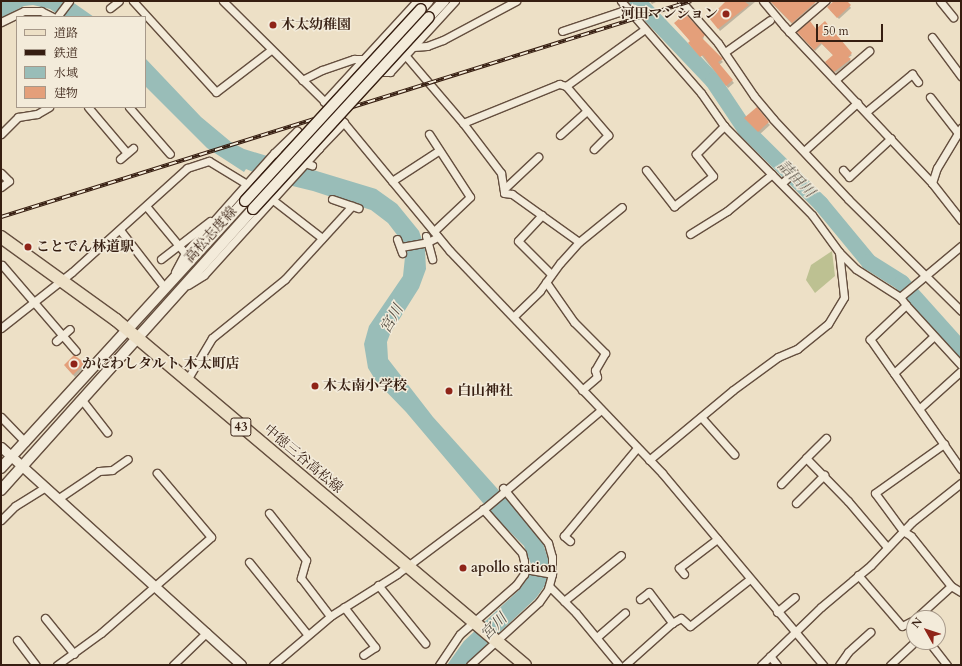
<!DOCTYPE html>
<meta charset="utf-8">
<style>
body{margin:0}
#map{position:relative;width:962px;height:666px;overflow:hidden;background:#ede0c6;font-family:Cardo,"Noto Serif JP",serif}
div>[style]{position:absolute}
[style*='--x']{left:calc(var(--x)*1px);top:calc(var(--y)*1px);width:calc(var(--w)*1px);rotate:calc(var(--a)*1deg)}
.green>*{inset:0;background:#bdc192}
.water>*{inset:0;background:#99bdb8}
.shadow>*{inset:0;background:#0003}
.river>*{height:16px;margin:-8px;padding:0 8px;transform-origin:8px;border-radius:8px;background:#99bdb8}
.building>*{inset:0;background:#e49f7a}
.roads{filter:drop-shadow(1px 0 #644e3e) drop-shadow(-1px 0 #644e3e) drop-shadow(0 1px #644e3e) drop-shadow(0 -1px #644e3e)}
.minor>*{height:7px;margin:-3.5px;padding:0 3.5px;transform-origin:3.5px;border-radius:3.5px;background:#f3ebda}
.tertiary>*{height:9px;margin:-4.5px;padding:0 4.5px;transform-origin:4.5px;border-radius:4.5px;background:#f3ebda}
.secondary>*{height:10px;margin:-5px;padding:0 5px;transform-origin:5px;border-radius:5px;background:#f3ebda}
.primary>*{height:12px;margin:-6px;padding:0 6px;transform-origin:6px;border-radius:6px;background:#ede0c6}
.rail>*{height:4px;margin-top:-2px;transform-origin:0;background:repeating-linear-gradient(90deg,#f3ebda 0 8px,#361e11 0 16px);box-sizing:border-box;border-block:1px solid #361e11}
.bridges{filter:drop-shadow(1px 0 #361e11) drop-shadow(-1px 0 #361e11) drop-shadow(0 1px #361e11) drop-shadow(0 -1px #361e11)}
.secondary-bridge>*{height:10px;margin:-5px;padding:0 5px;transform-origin:5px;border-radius:5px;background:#f3ebda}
.dots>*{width:11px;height:11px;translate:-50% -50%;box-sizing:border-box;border:2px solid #f3ebda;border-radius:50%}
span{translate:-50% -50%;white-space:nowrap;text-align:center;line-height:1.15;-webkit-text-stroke:3px #f3ebda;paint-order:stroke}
.shield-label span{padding:1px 3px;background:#f3ebda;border:1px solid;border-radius:3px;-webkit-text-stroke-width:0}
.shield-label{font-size:13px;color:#361e11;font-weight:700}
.poi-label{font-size:14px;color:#361e11;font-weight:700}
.right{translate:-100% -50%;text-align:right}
.left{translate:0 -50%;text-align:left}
.street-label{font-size:14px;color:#361e11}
.water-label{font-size:15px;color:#544e43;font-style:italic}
.frame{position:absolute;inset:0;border:2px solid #361e11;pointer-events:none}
.legend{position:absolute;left:16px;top:16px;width:130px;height:92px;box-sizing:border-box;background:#f3ebda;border:1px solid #a7998a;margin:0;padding:5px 7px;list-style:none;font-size:12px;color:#361e11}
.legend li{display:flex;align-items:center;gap:8px;height:20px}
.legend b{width:20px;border:1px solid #a7998a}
.north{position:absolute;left:906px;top:610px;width:40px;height:40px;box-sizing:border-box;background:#f3ebda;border:1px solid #a7998a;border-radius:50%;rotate:309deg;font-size:11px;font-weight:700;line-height:16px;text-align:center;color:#361e11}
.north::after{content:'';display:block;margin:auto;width:14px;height:18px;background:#8f2418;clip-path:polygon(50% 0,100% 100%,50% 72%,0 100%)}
.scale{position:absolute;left:816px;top:24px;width:67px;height:18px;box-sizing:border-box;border:2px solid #361e11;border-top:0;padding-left:5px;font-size:12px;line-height:14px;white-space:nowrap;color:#361e11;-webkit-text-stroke:3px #f3ebda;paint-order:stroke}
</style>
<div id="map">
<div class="green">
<i style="clip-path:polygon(832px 251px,835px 276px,815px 293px,806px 280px,811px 265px)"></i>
</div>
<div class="water">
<i style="clip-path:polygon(1px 1px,71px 1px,94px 17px,62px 17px,50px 9px,33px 5px,24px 6px,1px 18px)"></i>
<i style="clip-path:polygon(145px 58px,201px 117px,231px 142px,244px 149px,376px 189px,397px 204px,419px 231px,425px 249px,426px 269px,419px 288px,390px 334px,387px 342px,388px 359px,433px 417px,529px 524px,543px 543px,549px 562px,546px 584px,536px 598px,465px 665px,447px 665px,464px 641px,519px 590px,527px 579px,531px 564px,524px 546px,494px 516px,406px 412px,376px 381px,368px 368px,364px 344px,369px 326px,403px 276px,405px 257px,401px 240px,388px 223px,371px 210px,313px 191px,276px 182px,246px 169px,244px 172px,207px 148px,145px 86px)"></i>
</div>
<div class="shadow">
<i style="clip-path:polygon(650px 1px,658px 1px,652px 4px)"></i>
<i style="clip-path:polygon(733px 1px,755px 2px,720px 31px,712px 20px)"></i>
<i style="clip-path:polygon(770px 1px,813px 1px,816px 6px,793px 25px)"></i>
<i style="clip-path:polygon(835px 1px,846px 1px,851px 8px,839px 19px,830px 10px)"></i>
<i style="clip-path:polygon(677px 25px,704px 36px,703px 40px,723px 62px,719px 65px,734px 83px,728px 88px)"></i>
<i style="clip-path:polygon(816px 31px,852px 55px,848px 58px,851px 61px,836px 73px,827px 64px,834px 56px,822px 44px,815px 51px,799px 33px)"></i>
<i style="clip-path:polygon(745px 119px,768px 123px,770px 125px,760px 134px)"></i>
<i style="clip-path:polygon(84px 364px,85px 366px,75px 377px,66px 367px)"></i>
</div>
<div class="river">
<i style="--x:637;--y:1;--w:110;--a:46.5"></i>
<i style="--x:713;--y:81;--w:58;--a:56.3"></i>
<i style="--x:745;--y:129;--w:107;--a:44.6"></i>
<i style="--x:821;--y:204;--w:75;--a:50.4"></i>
<i style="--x:869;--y:262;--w:39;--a:32"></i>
<i style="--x:902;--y:283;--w:89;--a:48.2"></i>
</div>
<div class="building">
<i style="clip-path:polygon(726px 1px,744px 1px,749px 5px,718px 29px,709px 18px)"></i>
<i style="clip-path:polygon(770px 1px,817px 1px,792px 23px)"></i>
<i style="clip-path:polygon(834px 1px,847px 1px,851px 5px,837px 18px,827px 7px)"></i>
<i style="clip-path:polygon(682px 10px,705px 35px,702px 38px,723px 59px,718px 62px,733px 80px,726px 86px,703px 55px,700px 57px,688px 43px,690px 41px,674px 23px,680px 18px,677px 15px)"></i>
<i style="clip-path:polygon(810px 21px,816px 29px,825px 21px,852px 53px,848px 57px,851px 59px,834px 72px,825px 62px,833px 55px,821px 43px,814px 50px,797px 32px)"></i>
<i style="clip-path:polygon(757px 107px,769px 122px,758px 132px,744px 118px)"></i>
<i style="clip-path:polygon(74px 355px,85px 363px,73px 375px,64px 365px)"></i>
</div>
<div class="roads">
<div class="minor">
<i style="--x:133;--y:1;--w:123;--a:47.6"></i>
<i style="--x:216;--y:92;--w:69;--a:-37.4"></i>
<i style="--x:223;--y:1;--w:158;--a:44.7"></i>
<i style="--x:335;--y:112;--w:180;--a:50.4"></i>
<i style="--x:450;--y:251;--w:307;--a:46.3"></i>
<i style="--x:662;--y:473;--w:251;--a:50"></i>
<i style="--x:621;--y:1;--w:122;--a:49"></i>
<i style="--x:701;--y:93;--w:40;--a:55.1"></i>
<i style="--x:724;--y:126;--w:125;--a:45.3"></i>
<i style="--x:812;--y:215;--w:46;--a:53.9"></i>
<i style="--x:839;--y:252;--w:24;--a:45"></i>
<i style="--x:856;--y:269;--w:52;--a:32.5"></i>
<i style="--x:900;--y:297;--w:10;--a:53"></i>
<i style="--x:681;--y:1;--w:56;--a:48.6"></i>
<i style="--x:718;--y:43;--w:64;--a:55.8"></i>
<i style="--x:754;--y:96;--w:30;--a:50"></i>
<i style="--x:773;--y:119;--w:110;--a:46.8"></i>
<i style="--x:848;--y:199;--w:159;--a:44.7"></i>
<i style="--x:763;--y:1;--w:33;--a:50"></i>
<i style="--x:784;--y:26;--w:216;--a:46.7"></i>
<i style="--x:932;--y:183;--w:47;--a:51.9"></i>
<i style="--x:940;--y:1;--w:21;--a:51"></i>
<i style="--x:110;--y:8;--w:11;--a:-38"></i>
<i style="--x:57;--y:17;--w:20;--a:-53"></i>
<i style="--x:1;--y:22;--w:25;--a:-26"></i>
<i style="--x:24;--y:11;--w:17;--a:0"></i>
<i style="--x:41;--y:11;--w:13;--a:27"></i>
<i style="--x:562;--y:31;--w:70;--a:-18.4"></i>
<i style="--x:789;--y:32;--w:48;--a:-40.7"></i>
<i style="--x:932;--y:37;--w:49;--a:53.4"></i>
<i style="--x:413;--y:47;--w:14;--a:-4"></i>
<i style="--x:427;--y:46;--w:17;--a:-21"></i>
<i style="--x:443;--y:40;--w:83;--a:-28.1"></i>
<i style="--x:725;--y:52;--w:55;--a:-35.4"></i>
<i style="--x:405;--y:55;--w:89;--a:49.5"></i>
<i style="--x:463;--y:123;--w:104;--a:-22.1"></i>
<i style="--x:559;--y:84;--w:7;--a:16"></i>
<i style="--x:566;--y:86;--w:97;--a:-35.8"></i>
<i style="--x:302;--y:80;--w:22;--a:-27"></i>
<i style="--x:322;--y:70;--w:34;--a:-19"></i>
<i style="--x:354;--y:59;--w:10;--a:0"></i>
<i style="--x:364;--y:59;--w:23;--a:34"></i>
<i style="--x:383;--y:72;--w:7;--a:0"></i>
<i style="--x:390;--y:72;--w:96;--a:-47.5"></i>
<i style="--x:835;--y:80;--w:45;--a:-40.5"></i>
<i style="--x:566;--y:86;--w:65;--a:49.4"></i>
<i style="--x:608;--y:135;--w:20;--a:135"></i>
<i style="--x:930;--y:97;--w:46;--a:52.1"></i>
<i style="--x:324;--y:102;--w:137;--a:-47.4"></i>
<i style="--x:88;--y:107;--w:60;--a:49.7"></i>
<i style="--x:129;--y:107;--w:62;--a:48.9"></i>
<i style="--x:866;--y:112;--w:60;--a:-39.6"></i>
<i style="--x:912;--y:74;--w:10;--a:53"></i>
<i style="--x:463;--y:123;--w:63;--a:52.8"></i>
<i style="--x:501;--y:173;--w:20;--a:81"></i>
<i style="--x:504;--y:193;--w:8;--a:7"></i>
<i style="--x:512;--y:194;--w:82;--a:35.6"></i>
<i style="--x:579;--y:242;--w:28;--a:132"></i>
<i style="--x:560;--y:263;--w:34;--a:126"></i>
<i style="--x:540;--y:291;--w:37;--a:136"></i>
<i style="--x:1;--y:134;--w:24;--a:-45"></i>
<i style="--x:18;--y:117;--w:19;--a:-9"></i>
<i style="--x:37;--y:114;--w:14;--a:-30"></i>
<i style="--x:429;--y:134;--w:75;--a:56.9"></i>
<i style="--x:470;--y:197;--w:50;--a:136.6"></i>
<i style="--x:560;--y:135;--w:36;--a:-42"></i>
<i style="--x:804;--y:151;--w:72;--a:-42.2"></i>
<i style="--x:274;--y:153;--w:40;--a:18"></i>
<i style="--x:120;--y:159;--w:17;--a:-40"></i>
<i style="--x:646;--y:170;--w:46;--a:52.1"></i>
<i style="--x:674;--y:206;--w:49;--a:-37.6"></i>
<i style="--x:713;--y:176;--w:28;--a:-128"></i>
<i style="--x:696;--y:154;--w:40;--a:-45"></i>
<i style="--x:843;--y:170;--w:9;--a:49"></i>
<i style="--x:849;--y:177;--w:57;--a:-42.9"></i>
<i style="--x:1;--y:173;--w:11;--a:45"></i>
<i style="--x:9;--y:181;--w:10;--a:143"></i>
<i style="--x:392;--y:181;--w:55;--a:-33.1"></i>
<i style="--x:782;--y:183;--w:16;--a:-43"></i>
<i style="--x:932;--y:183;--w:16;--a:-72"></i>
<i style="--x:937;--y:168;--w:47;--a:-59"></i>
<i style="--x:504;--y:189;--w:47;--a:-43.3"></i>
<i style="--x:332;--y:199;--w:28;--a:19"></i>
<i style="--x:146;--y:206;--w:61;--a:50.3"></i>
<i style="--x:542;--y:215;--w:35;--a:133"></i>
<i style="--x:518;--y:241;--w:47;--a:45"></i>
<i style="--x:120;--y:230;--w:73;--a:52.2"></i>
<i style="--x:165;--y:288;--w:5;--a:-53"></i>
<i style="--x:690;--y:234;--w:44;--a:-31.9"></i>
<i style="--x:727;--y:211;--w:58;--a:-39.4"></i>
<i style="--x:426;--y:236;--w:24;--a:75"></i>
<i style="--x:397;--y:239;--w:15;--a:70"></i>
<i style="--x:579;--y:242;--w:55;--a:-39.1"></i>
<i style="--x:401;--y:247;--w:27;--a:-10"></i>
<i style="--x:428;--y:242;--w:11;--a:-27"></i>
<i style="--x:161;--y:259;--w:62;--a:-37.8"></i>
<i style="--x:2;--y:265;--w:113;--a:49.3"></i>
<i style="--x:175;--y:272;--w:21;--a:-62"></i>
<i style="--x:185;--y:253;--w:134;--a:-48.3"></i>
<i style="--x:274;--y:153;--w:32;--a:-44"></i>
<i style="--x:297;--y:131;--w:28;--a:38"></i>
<i style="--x:319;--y:148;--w:36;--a:-46"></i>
<i style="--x:546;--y:282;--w:49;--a:55"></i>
<i style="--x:574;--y:322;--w:44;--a:45"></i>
<i style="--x:605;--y:353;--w:20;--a:120"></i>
<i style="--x:595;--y:370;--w:7;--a:74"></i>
<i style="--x:597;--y:377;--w:20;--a:139"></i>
<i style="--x:188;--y:285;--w:19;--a:-32"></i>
<i style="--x:204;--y:275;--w:171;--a:-47.8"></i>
<i style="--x:900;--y:297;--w:80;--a:-39.9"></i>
<i style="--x:1;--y:328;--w:90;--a:-38.3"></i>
<i style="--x:72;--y:272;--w:155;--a:-42.1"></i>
<i style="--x:187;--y:168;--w:23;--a:-18"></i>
<i style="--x:209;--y:161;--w:75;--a:31.4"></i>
<i style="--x:273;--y:200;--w:62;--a:37.8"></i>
<i style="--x:56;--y:341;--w:18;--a:-41"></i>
<i style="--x:961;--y:365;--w:81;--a:-132.5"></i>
<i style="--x:906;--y:305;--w:50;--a:136.6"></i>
<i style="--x:870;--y:339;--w:159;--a:55"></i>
<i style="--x:894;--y:373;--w:54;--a:-42.8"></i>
<i style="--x:187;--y:380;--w:49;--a:-59.2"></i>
<i style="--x:212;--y:338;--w:94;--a:-38.9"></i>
<i style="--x:285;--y:279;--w:99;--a:-47.5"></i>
<i style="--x:82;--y:400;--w:41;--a:52"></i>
<i style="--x:920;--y:408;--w:55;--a:-42.1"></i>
<i style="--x:1;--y:417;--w:35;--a:46"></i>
<i style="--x:701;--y:417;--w:50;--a:48.3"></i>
<i style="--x:826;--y:438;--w:28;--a:135"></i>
<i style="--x:806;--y:458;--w:60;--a:45.7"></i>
<i style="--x:848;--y:501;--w:60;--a:49.7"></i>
<i style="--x:649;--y:460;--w:109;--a:-39.8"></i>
<i style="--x:733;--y:390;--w:56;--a:-36.3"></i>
<i style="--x:778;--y:357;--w:21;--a:-23"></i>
<i style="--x:797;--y:349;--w:40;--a:-39"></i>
<i style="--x:828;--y:324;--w:31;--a:-59"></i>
<i style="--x:844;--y:297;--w:45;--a:-96.3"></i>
<i style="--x:781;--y:484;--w:36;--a:-46"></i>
<i style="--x:59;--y:498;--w:48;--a:-34"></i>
<i style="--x:99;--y:471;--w:13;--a:-4"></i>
<i style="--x:112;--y:470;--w:19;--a:-35"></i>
<i style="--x:796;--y:503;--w:40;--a:-45"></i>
<i style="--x:269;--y:513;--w:60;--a:51.8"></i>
<i style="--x:306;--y:560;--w:19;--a:106"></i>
<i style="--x:301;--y:578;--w:48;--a:52.7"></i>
<i style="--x:1;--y:520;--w:20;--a:-45"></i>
<i style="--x:15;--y:506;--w:36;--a:-32"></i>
<i style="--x:570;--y:541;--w:8;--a:-140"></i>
<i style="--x:564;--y:536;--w:114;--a:-50.3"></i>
<i style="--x:249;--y:562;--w:92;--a:51.1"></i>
<i style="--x:525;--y:569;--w:27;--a:10"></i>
<i style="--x:684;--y:574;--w:8;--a:-130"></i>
<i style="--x:679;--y:568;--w:48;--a:-37.3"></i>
<i style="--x:858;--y:575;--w:67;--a:49.2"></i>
<i style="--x:902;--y:626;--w:13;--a:-27"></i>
<i style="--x:378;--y:585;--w:75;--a:51"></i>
<i style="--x:549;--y:586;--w:38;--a:45"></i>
<i style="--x:576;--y:613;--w:67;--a:50.4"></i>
<i style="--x:951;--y:586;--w:12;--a:31"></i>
<i style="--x:640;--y:599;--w:11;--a:-38"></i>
<i style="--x:649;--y:592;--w:39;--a:53"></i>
<i style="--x:564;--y:601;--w:73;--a:-38.9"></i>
<i style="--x:344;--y:607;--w:51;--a:52.2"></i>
<i style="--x:375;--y:647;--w:14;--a:146"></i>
<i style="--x:777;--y:612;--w:23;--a:-40"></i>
<i style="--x:45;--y:618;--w:46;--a:51.1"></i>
<i style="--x:916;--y:618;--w:47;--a:-42.4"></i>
<i style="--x:951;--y:586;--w:64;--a:-128.7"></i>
<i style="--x:911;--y:536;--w:9;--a:-148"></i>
<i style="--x:903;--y:531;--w:47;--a:-126.4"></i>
<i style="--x:875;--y:493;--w:85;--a:-35.4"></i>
<i style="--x:597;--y:637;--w:37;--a:-41"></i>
<i style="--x:17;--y:640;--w:31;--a:53"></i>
<i style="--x:929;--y:642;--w:29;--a:52"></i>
<i style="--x:770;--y:656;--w:11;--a:52"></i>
<i style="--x:57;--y:665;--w:54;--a:-36"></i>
<i style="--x:101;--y:633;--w:146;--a:-41.1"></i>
<i style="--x:211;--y:537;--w:84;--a:-130.2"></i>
<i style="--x:173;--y:665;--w:47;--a:-44.1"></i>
<i style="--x:273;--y:665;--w:77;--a:-40.3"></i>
<i style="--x:332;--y:615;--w:77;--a:-32.2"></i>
<i style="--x:397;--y:574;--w:110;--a:-36.9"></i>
<i style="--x:485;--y:508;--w:152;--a:-40.2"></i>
<i style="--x:439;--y:665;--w:37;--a:-56"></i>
<i style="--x:460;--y:634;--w:74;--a:-41.2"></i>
<i style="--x:516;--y:585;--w:14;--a:-54"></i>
<i style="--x:524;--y:574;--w:13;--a:-90"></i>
<i style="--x:524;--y:561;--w:8;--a:-104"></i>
<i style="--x:522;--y:553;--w:59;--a:-131.6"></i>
<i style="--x:470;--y:665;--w:93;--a:-42.4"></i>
<i style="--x:539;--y:602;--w:16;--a:-55"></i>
<i style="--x:548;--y:589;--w:16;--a:-75"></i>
<i style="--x:552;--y:574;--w:17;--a:-90"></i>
<i style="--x:552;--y:557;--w:15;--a:-106"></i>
<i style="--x:548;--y:543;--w:71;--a:-129.3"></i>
<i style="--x:625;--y:665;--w:63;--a:-41.8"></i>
<i style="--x:672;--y:623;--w:10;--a:-29"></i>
<i style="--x:681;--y:618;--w:12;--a:42"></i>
<i style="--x:690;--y:626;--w:76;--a:-38.1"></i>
<i style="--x:761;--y:665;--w:83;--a:-44"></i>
<i style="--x:821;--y:607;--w:65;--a:-40"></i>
<i style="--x:871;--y:565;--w:59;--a:-46.4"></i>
<i style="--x:912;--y:522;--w:63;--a:-38.5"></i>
<i style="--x:839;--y:665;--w:16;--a:-55"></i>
<i style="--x:848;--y:652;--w:30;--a:-42"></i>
<i style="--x:890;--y:665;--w:34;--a:-43"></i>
</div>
<div class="tertiary">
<i style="--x:1;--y:447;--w:324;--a:42.2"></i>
</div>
<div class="secondary">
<i style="--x:421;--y:9;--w:11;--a:-49"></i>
<i style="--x:429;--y:17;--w:22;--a:-47"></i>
<i style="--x:1;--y:468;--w:362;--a:-47.6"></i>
<i style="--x:1;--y:490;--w:377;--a:-48.1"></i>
</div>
<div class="primary">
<i style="--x:1;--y:237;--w:142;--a:35.8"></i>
<i style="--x:116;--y:320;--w:535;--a:40.15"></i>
</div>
</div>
<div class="rail">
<i style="--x:1;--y:217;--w:723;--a:-17.38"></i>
</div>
<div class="bridges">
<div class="secondary-bridge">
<i style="--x:245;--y:201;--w:260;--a:-47.5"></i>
<i style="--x:253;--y:209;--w:260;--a:-47.5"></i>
</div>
</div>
<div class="dots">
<i style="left:726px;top:14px;background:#8f2418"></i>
<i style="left:273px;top:25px;background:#8f2418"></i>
<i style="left:28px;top:247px;background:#8f2418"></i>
<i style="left:74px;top:364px;background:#8f2418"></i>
<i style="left:315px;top:386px;background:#8f2418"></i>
<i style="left:449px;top:391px;background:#8f2418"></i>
<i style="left:463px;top:568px;background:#8f2418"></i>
</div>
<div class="shield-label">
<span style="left:241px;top:427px">43</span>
</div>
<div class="poi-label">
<span class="right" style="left:718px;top:14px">河田マンション</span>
<span class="left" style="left:281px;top:25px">木太幼稚園</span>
<span class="left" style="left:36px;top:247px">ことでん林道駅</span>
<span class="left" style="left:82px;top:364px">かにわしタルト 木太町店</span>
<span class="left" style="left:323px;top:386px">木太南小学校</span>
<span class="left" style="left:457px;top:391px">白山神社</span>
<span class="left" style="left:471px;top:568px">apollo station</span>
</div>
<div class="street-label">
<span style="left:211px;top:235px;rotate:-48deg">高松志度線</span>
<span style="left:303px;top:459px;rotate:40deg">中徳三谷高松線</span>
</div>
<div class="water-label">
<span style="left:796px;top:179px;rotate:45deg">詰田川</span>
<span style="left:392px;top:319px;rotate:-60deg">宮川</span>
<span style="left:494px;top:627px;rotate:-46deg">宮川</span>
</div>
<div class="frame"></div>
<ul class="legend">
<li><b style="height:5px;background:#ede0c6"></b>道路</li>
<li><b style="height:5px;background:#361e11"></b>鉄道</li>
<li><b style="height:11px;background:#99bdb8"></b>水域</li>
<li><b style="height:11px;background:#e49f7a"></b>建物</li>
</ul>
<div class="north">N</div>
<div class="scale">50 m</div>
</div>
